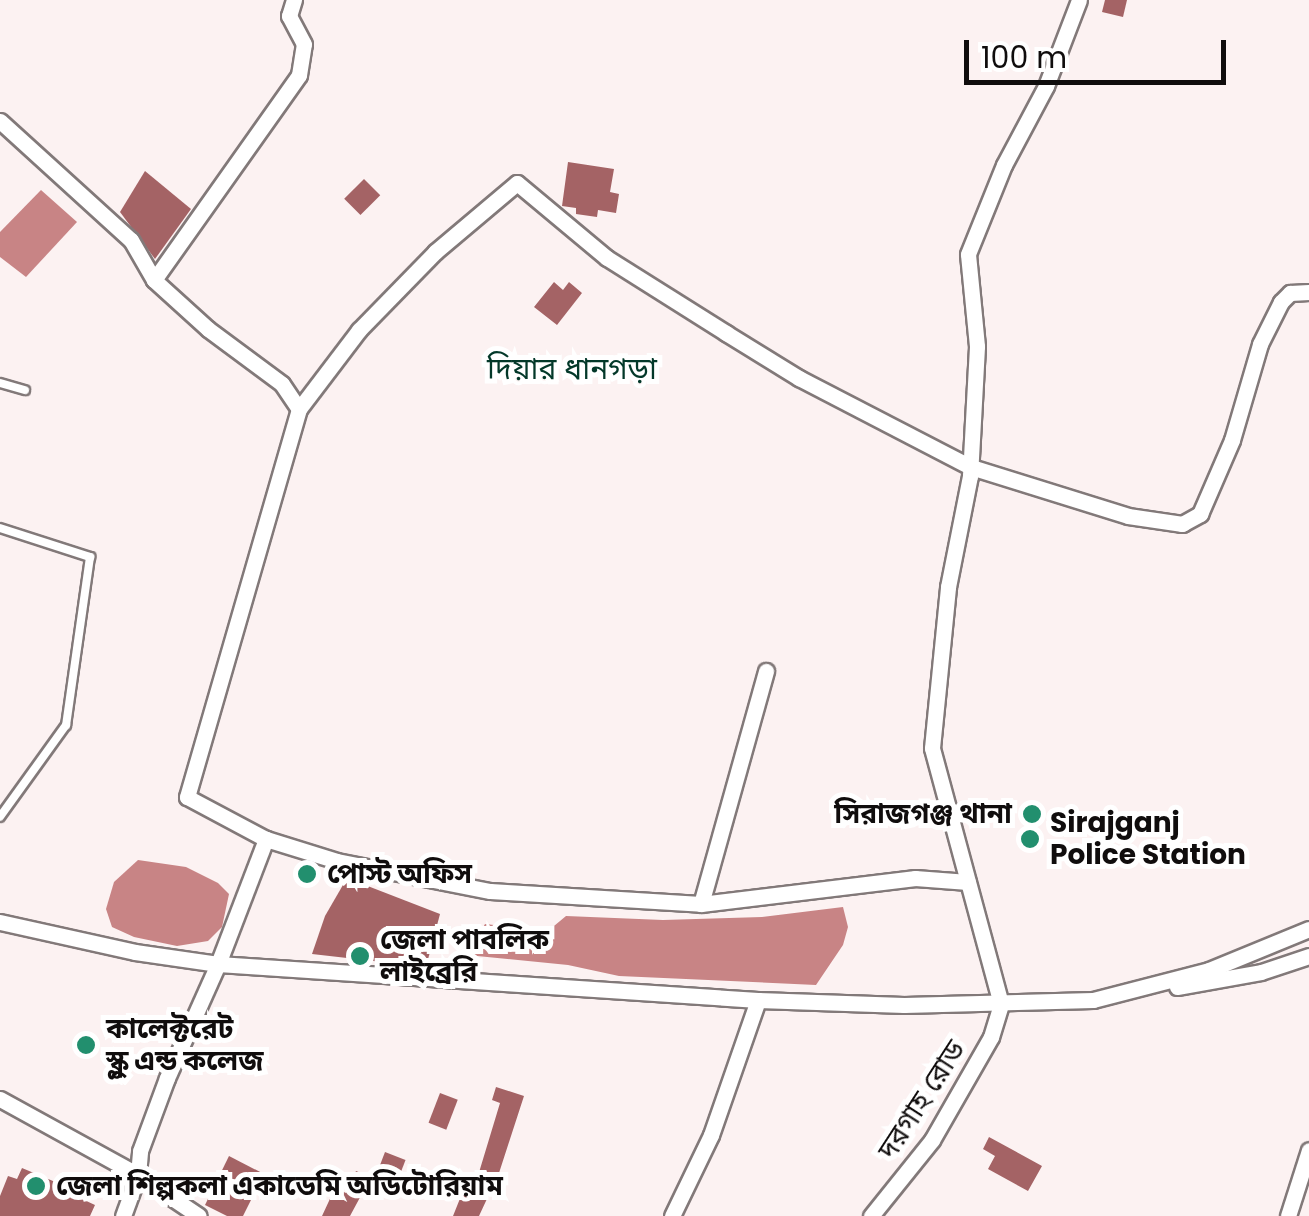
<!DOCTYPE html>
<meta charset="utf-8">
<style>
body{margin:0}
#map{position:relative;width:1309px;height:1216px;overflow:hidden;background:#fcf2f2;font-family:Poppins,"Noto Sans Bengali",sans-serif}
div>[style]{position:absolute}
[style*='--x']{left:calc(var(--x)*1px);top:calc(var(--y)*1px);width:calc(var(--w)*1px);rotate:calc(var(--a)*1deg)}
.water>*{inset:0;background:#c88485}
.building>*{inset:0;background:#a46365;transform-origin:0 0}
.roads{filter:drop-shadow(2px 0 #827979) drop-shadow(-2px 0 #827979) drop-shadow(0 2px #827979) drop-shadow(0 -2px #827979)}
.service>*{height:8px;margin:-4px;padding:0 4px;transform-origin:4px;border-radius:4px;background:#fff}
.minor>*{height:15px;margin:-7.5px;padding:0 7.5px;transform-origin:7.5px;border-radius:7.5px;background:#fff}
.dots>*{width:28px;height:28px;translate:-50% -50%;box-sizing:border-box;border:5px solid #fff;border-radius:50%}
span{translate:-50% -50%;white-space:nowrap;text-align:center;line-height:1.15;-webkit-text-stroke:10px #fff;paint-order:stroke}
.poi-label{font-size:28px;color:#100d0d;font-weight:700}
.right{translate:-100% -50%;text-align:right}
.left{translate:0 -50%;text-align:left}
.street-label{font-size:28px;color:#100d0d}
.neighbourhood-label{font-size:30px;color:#033829}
.scale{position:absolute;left:964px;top:40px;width:262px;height:45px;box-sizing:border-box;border:5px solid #100d0d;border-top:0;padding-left:12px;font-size:30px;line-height:35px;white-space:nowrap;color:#100d0d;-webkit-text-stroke:8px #fff;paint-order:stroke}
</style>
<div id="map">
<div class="water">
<i style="clip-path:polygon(41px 190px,77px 222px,26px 277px,0 257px,0 232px)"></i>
<i style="clip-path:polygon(138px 860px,186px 867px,218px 883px,229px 894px,222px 927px,208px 941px,177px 946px,134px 937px,112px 927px,106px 909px,114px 882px)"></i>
<i style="clip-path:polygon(843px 907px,848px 927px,843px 945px,816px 985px,619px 976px,568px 965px,467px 955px,485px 924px,548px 931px,566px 916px,663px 920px,762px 917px)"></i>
</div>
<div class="building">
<i style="clip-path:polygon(1105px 0,1127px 0,1123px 17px,1102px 12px)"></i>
<i style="clip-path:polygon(568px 162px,614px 169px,610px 192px,619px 194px,616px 213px,598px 210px,597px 217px,576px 214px,576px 208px,562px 206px)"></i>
<i style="clip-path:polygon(145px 171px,191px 209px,155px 259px,120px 212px)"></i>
<i style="left:364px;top:179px;width:23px;height:28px;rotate:45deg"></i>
<i style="clip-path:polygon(554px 282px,563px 290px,569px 282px,582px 293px,557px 325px,534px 307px)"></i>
<i style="clip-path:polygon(347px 878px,440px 914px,426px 967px,312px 954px,325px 916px)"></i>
<i style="clip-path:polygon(496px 1087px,524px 1096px,499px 1173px,479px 1216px,453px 1216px,469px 1176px,477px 1179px,500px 1103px,492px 1100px)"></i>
<i style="left:440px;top:1093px;width:19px;height:32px;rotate:21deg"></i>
<i style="clip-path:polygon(989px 1137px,1042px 1166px,1028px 1191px,988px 1169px,995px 1156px,983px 1149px)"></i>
<i style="left:385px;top:1152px;width:22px;height:39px;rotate:21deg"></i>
<i style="clip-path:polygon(229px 1156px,264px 1174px,243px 1216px,227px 1216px,205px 1205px)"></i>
<i style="clip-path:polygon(22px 1168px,84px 1194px,82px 1199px,95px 1205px,90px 1216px,0 1216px,0 1196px,8px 1176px,17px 1179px)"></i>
<i style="clip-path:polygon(356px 1171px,371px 1177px,350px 1216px,322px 1216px,335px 1188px,346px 1193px)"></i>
</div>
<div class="roads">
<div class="service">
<i style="--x:0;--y:383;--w:26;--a:16"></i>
<i style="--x:0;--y:528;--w:95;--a:17.9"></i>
<i style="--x:90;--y:557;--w:170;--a:98.1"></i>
<i style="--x:66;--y:725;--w:113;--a:125.7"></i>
</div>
<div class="minor">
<i style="--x:0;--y:121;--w:177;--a:42.3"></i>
<i style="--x:131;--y:240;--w:46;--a:60.1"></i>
<i style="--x:154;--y:280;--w:73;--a:42.2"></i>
<i style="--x:208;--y:329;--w:92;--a:36.6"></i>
<i style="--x:282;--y:384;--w:30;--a:56"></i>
<i style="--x:299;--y:409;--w:404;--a:106.1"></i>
<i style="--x:187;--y:797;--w:89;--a:28"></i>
<i style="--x:266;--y:839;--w:74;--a:17.2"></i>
<i style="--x:337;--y:861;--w:156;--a:11.1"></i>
<i style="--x:490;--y:891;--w:211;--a:3.5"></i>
<i style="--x:701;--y:904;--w:216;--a:-6.9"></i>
<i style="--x:915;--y:878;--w:53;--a:4.3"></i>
<i style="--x:154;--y:280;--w:251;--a:-54.7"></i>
<i style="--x:299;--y:75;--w:31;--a:-81"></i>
<i style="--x:304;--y:44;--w:32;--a:-118"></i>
<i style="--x:289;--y:16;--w:17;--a:-73"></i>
<i style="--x:299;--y:409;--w:99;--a:-52.8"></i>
<i style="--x:359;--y:330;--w:109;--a:-45.7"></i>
<i style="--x:435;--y:252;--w:107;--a:-40.1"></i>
<i style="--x:517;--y:183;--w:117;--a:39.8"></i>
<i style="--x:607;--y:258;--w:141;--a:32.2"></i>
<i style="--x:726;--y:333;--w:86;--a:31.7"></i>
<i style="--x:799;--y:378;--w:194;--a:27.4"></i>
<i style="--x:971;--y:467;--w:164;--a:17.3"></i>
<i style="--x:1128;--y:516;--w:55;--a:8.4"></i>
<i style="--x:1182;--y:524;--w:21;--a:-29"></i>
<i style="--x:1200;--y:514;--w:81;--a:-66.6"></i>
<i style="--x:1232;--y:440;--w:100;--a:-73.7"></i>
<i style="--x:1260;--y:344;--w:47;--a:-63.4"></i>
<i style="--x:1281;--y:302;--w:13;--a:-45"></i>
<i style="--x:1290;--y:293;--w:19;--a:-3"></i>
<i style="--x:701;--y:904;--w:242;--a:-74.4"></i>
<i style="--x:0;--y:922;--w:138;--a:12.5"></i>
<i style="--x:135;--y:952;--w:84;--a:8.2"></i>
<i style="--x:218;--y:964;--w:541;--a:3.81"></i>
<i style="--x:758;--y:1000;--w:146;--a:2"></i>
<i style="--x:904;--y:1005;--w:189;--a:-1.5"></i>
<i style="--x:1093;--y:1000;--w:120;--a:-14.5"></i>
<i style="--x:1209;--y:970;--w:108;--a:-22.3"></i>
<i style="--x:1177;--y:987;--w:85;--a:-10.1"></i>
<i style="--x:1261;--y:972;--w:51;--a:-18.4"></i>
<i style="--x:0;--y:1099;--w:158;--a:28.8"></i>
<i style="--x:138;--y:1175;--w:73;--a:33.9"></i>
<i style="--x:123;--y:1216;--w:44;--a:-69.9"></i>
<i style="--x:138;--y:1175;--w:24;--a:-85"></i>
<i style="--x:140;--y:1151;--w:78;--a:-69.7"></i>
<i style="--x:167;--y:1078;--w:125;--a:-65.9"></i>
<i style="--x:218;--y:964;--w:134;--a:-69"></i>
<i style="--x:672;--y:1216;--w:90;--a:-64.3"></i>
<i style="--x:711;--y:1135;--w:143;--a:-70.8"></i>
<i style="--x:871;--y:1216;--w:97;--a:-51.2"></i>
<i style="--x:932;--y:1140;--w:119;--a:-60.2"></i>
<i style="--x:991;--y:1037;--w:34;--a:-73"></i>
<i style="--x:1001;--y:1004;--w:265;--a:-105.1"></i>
<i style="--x:932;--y:748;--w:162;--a:-84.3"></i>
<i style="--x:948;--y:587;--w:113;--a:-78.8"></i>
<i style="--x:970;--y:476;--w:130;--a:-86.9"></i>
<i style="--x:977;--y:346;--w:92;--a:-95.6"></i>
<i style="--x:968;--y:254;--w:96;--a:-68"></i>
<i style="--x:1004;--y:165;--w:89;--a:-62"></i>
<i style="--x:1046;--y:86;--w:92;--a:-69"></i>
<i style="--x:1288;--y:1216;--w:69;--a:-72.3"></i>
</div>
</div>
<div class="dots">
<i style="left:1032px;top:814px;background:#228f6e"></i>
<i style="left:1030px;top:839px;background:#228f6e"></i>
<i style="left:307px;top:874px;background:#228f6e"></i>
<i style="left:360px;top:956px;background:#228f6e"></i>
<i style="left:86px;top:1045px;background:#228f6e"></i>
<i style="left:36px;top:1186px;background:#228f6e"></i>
</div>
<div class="poi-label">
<span class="right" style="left:1012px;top:814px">সিরাজগঞ্জ থানা</span>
<span class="left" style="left:1050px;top:839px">Sirajganj<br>Police Station</span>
<span class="left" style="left:327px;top:874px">পোস্ট অফিস</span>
<span class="left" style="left:380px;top:956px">জেলা পাবলিক<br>লাইব্রেরি</span>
<span class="left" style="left:106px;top:1045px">কালেক্টরেট<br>স্কুল এন্ড কলেজ</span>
<span class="left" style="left:56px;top:1186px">জেলা শিল্পকলা একাডেমি অডিটোরিয়াম</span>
</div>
<div class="street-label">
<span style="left:922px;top:1100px;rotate:-57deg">দরগাহ রোড</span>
</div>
<div class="neighbourhood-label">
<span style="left:572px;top:369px">দিয়ার ধানগড়া</span>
</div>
<div class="scale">100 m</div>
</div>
